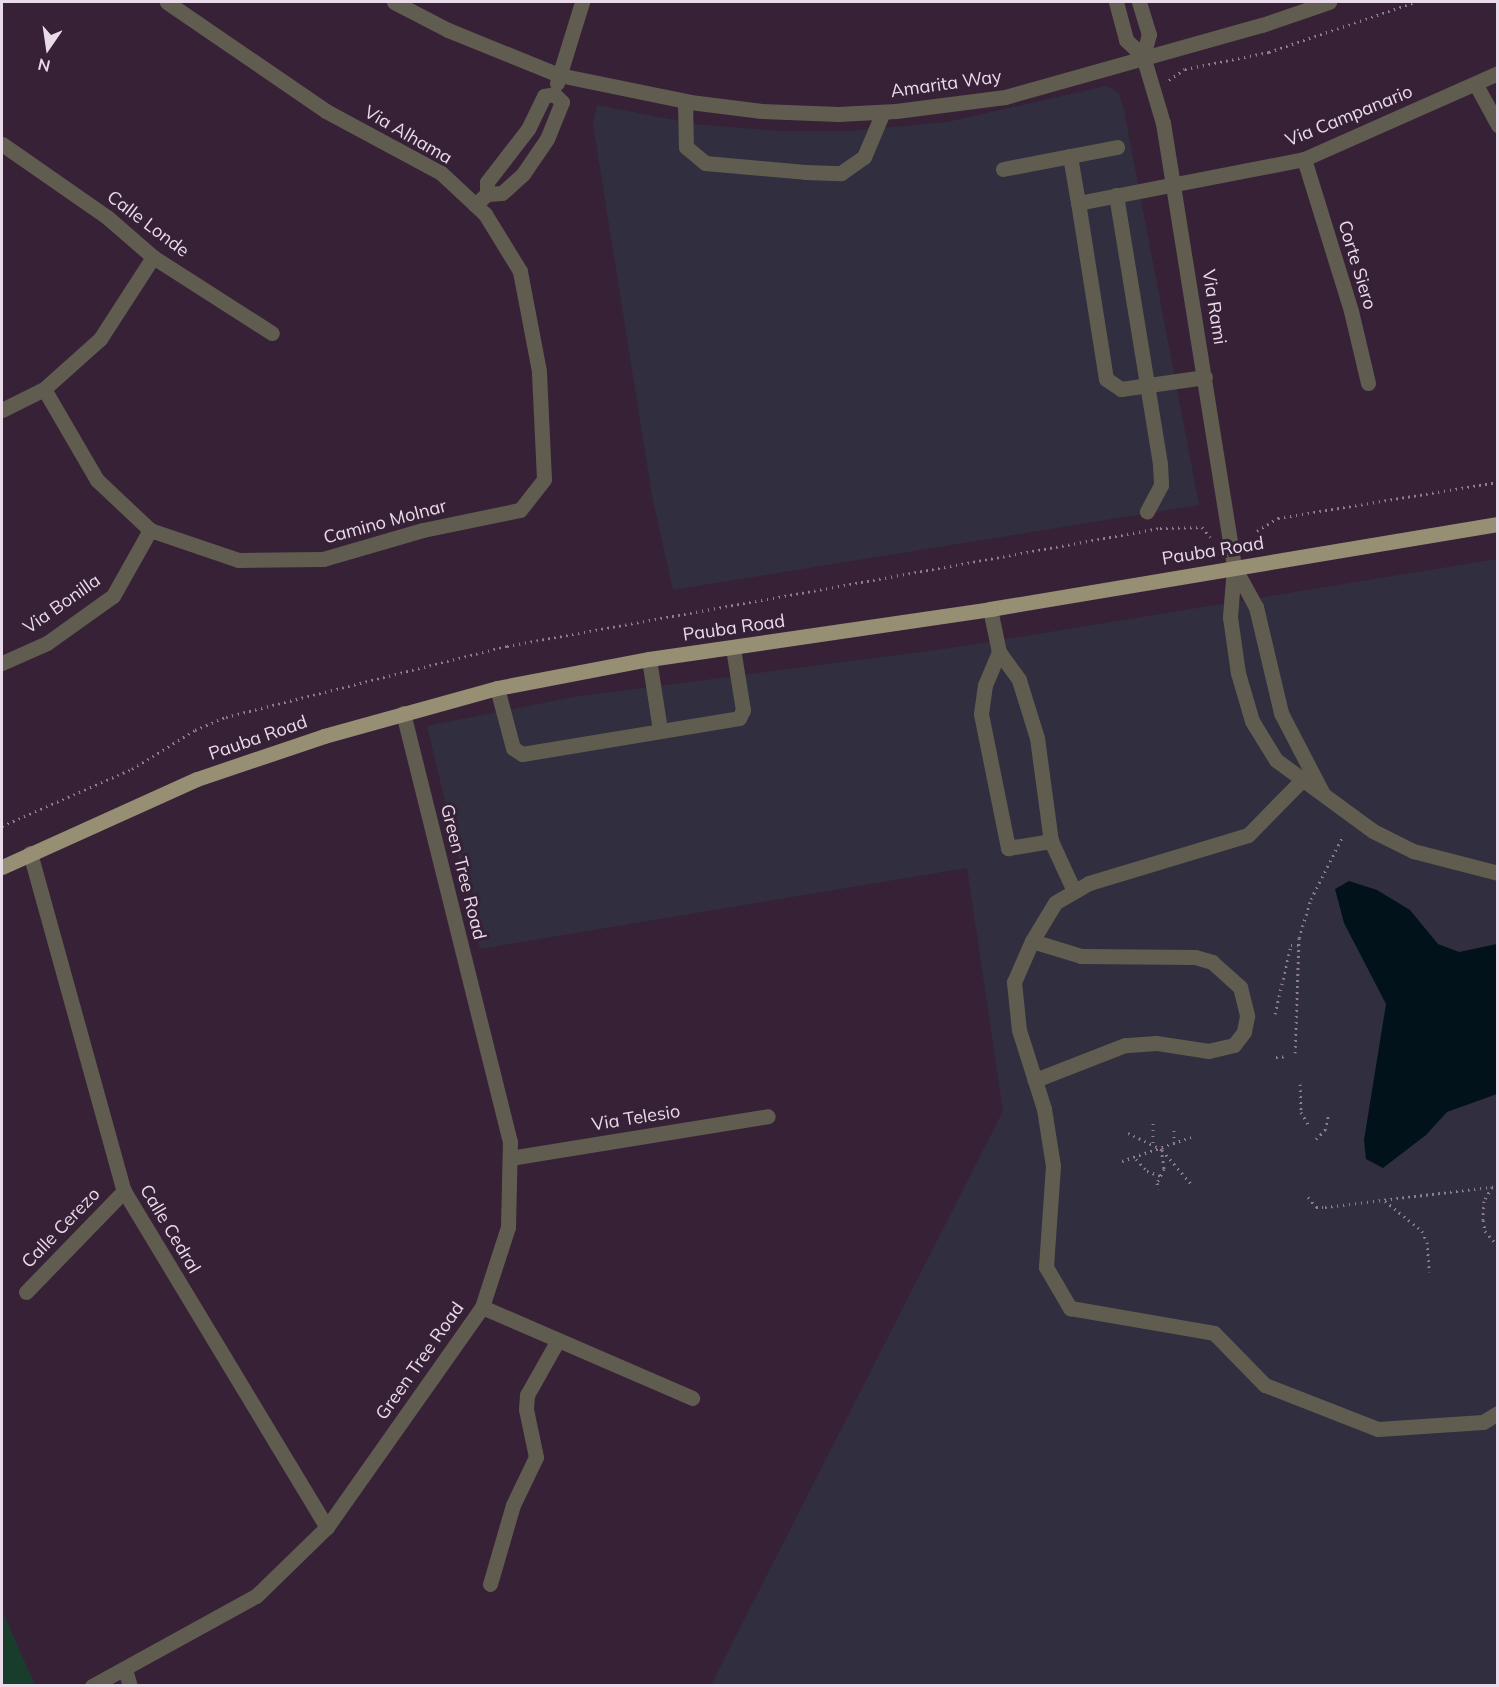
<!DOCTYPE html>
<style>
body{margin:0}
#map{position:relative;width:1499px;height:1687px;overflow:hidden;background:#362136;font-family:Mulish,sans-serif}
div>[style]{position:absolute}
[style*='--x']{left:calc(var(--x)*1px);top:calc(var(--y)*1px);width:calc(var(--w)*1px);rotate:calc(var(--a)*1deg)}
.education>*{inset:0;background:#312f3f}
.green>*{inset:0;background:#193d2d}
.water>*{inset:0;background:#01121a}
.path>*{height:3px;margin-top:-1.5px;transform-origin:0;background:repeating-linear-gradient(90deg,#8e7d8e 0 1.5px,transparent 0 6px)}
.minor>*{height:15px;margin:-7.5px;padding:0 7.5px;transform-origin:7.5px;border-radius:7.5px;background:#605d50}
.major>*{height:15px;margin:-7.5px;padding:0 7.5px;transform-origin:7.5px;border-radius:7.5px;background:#968f74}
span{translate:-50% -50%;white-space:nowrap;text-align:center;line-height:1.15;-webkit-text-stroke:6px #362136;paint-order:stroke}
.street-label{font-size:18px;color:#e9dbe9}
.frame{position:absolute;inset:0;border:3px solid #e9dbe9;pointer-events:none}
.north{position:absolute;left:18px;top:18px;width:60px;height:60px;-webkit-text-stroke:4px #362136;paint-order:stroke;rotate:193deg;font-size:16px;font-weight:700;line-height:24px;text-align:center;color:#e9dbe9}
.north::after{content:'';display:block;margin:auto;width:21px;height:27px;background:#e9dbe9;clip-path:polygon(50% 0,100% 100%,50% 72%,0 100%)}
</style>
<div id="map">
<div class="education">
<i style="clip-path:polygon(1106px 86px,1119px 93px,1124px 110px,1199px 505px,673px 590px,652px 496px,593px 124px,597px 105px,694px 124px,780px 131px,850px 131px,947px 122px)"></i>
<i style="clip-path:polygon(1497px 559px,1497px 1685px,711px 1685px,1003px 1111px,967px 868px,480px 949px,427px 726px,573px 697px,951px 648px)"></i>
</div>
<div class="green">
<i style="clip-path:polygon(2px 1610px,35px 1685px,2px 1685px)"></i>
</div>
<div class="water">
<i style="clip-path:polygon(1349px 881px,1377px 890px,1410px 910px,1438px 944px,1459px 952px,1497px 944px,1497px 1094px,1447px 1112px,1426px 1135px,1383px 1168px,1366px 1159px,1364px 1140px,1386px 1004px,1344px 923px,1335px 889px)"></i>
</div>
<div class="path">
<i style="--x:1169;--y:80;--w:19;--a:-35"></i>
<i style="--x:1185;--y:69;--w:86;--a:-11.4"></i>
<i style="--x:1269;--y:52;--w:154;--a:-18.9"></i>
<i style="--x:1257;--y:531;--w:25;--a:-32"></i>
<i style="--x:1278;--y:518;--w:223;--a:-9.3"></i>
<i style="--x:2;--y:826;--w:142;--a:-23.7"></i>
<i style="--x:132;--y:769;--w:74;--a:-31.8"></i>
<i style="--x:195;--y:730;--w:34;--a:-23"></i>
<i style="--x:226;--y:717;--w:290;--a:-14.2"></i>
<i style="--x:507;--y:646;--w:664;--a:-10.24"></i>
<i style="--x:1160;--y:528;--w:42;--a:-1.4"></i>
<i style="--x:1202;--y:527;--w:13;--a:51"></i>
<i style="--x:1275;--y:1014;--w:71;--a:-76.9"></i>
<i style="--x:1291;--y:945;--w:7;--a:0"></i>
<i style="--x:1295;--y:1053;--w:115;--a:-88"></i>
<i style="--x:1299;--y:938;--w:41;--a:-72.9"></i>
<i style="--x:1311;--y:899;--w:71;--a:-63.1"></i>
<i style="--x:1276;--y:1057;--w:12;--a:-5"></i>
<i style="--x:1300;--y:1084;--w:28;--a:88"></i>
<i style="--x:1301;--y:1112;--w:14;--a:60"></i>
<i style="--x:1153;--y:1123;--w:20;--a:90"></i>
<i style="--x:1174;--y:1130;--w:12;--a:90"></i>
<i style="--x:1128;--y:1133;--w:37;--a:26"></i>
<i style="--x:1161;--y:1149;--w:20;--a:81"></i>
<i style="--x:1164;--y:1169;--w:16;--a:117"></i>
<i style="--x:1157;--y:1183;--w:6;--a:72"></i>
<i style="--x:1316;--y:1139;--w:13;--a:-45"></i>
<i style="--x:1325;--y:1130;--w:16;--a:-76"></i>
<i style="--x:1162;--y:1150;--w:46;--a:49.4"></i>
<i style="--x:1136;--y:1159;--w:16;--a:47"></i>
<i style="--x:1147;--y:1171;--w:15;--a:20"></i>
<i style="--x:1122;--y:1161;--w:73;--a:-19.2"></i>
<i style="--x:1492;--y:1187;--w:16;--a:120"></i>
<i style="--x:1484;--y:1201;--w:19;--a:93"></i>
<i style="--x:1483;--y:1220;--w:11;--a:80"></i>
<i style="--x:1485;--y:1231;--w:20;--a:49"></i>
<i style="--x:1308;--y:1197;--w:13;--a:51"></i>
<i style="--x:1316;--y:1207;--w:9;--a:0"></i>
<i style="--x:1325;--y:1207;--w:174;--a:-6.9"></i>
<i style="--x:1385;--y:1201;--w:48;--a:39"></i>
<i style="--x:1422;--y:1231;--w:12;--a:66"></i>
<i style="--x:1427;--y:1242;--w:30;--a:86"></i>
</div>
<div class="minor">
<i style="--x:394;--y:2;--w:61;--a:27.4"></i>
<i style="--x:448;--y:30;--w:120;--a:22.1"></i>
<i style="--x:559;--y:75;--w:134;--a:11.6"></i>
<i style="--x:690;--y:102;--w:72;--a:7.2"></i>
<i style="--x:761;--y:111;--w:77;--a:2.2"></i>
<i style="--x:838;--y:114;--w:58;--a:-3"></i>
<i style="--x:896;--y:111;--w:110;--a:-7.3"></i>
<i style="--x:1005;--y:97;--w:267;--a:-15.7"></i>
<i style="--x:1262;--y:25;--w:71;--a:-18.9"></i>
<i style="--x:1116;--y:2;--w:39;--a:75"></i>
<i style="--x:1126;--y:40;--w:23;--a:43"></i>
<i style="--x:1143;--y:56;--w:70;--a:73.4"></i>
<i style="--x:1163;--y:123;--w:450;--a:80.9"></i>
<i style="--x:1234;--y:567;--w:50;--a:94.6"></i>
<i style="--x:1230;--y:617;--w:57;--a:81.9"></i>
<i style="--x:1238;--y:673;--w:50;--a:73.7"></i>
<i style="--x:1252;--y:721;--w:46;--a:58.4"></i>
<i style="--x:1276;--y:760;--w:120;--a:36.2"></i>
<i style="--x:1373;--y:831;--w:45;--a:26.6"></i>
<i style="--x:1413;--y:851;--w:88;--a:14.5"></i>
<i style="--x:1139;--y:2;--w:34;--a:73"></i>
<i style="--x:1149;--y:34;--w:23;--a:105"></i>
<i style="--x:557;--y:83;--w:85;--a:-72.8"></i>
<i style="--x:1476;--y:85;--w:46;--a:61.2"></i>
<i style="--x:685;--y:101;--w:46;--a:88.8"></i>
<i style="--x:686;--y:147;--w:25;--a:40"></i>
<i style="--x:705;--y:163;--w:100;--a:5.1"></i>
<i style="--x:805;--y:172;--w:36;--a:2"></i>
<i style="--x:841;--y:173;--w:28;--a:-35"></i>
<i style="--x:864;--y:157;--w:49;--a:-67.1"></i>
<i style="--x:2;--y:144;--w:128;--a:34.8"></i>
<i style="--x:107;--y:217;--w:61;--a:41"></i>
<i style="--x:153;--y:257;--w:141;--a:32.6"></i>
<i style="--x:1070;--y:156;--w:48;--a:-10.8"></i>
<i style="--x:1304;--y:159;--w:159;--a:72.8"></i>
<i style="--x:1351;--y:311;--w:74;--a:76.7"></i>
<i style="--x:1003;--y:169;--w:68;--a:-11"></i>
<i style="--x:1070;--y:156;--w:48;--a:80.3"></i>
<i style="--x:487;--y:194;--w:12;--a:-90"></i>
<i style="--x:487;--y:182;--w:67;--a:-52.3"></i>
<i style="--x:528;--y:129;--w:37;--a:-64"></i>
<i style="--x:544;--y:96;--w:10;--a:-11"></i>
<i style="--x:1116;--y:195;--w:273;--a:80.7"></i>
<i style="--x:1160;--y:464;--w:21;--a:87"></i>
<i style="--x:1161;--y:485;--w:30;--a:118"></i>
<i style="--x:475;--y:205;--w:16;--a:-43"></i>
<i style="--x:487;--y:194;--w:15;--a:-4"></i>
<i style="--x:502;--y:193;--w:28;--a:-42"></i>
<i style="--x:523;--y:174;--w:42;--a:-55.6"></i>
<i style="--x:547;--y:139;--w:40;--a:-68"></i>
<i style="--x:562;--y:102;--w:11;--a:-135"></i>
<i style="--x:1205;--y:377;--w:85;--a:171.9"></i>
<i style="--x:1121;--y:389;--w:18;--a:-146"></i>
<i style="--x:1106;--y:379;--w:178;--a:-99"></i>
<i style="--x:1078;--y:203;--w:230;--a:-11"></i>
<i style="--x:1304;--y:159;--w:212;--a:-23.9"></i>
<i style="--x:44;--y:389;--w:105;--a:59.8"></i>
<i style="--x:97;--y:480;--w:73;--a:43.3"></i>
<i style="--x:150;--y:530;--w:93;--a:18.8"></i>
<i style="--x:238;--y:560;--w:85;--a:-0.7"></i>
<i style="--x:323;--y:559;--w:104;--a:-16.2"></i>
<i style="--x:423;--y:530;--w:99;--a:-11.7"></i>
<i style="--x:520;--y:510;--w:39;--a:-52"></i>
<i style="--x:544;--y:479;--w:108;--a:-92.7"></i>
<i style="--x:539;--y:371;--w:102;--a:-100.8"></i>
<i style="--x:520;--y:271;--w:67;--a:-121.6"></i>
<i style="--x:485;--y:214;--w:60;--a:-137"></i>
<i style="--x:441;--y:173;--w:131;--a:-151.7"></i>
<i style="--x:326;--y:111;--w:193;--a:-145.6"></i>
<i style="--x:2;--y:410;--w:47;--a:-26.6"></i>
<i style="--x:44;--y:389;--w:75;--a:-41.8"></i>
<i style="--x:100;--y:339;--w:98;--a:-57.1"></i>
<i style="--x:1234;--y:567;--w:46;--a:61.2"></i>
<i style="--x:1256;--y:607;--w:109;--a:76.7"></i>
<i style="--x:1281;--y:713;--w:89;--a:62.6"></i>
<i style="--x:990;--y:609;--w:44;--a:78.2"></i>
<i style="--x:999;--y:652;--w:34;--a:54"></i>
<i style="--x:1019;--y:680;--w:61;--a:72.8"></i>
<i style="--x:1037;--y:738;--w:104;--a:82.3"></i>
<i style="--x:1051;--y:841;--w:55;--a:65.3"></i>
<i style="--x:999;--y:652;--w:36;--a:113"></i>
<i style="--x:985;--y:685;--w:29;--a:98"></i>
<i style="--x:981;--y:714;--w:137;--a:78.6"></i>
<i style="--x:1008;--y:848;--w:44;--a:-9.2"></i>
<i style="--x:649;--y:659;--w:72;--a:81.2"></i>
<i style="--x:2;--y:663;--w:49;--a:-24"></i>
<i style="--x:47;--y:643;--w:81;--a:-35.5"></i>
<i style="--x:113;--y:596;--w:76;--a:-60.7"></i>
<i style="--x:497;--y:688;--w:62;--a:75.1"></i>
<i style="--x:513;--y:748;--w:11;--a:34"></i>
<i style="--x:522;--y:754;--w:220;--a:-9.4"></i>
<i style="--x:739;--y:718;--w:9;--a:-63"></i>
<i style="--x:743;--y:710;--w:63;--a:-99.2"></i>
<i style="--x:1302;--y:780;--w:77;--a:134.5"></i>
<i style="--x:1248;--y:835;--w:166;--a:163.2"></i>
<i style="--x:1089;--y:883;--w:39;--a:150"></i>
<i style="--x:1055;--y:903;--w:44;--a:121.2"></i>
<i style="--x:1032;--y:941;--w:45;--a:113.7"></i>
<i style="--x:1014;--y:982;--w:48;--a:84.1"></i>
<i style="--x:1019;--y:1030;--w:83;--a:72.4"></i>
<i style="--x:1044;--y:1109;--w:58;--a:81"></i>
<i style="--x:1053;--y:1166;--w:101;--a:94"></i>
<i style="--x:1046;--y:1267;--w:48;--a:59.7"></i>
<i style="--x:1070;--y:1308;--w:146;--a:9.8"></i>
<i style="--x:1214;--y:1333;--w:73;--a:45.6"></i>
<i style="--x:1265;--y:1385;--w:121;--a:21.3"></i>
<i style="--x:1378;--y:1429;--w:105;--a:-3.8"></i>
<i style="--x:1483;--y:1422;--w:17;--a:-31"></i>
<i style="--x:30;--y:853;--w:351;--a:74.5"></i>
<i style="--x:124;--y:1191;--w:393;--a:58.9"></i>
<i style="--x:1032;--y:941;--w:51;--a:17"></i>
<i style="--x:1081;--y:956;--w:114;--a:0.5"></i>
<i style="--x:1195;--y:957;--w:18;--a:16"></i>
<i style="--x:1212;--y:962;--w:38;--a:42"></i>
<i style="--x:1240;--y:987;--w:30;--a:76"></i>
<i style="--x:1247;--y:1016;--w:16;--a:101"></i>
<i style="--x:1244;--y:1032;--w:16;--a:128"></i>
<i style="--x:1234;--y:1045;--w:26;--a:167"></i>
<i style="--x:1209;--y:1051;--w:54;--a:-171.4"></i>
<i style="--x:1156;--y:1043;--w:31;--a:176"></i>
<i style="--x:1125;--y:1045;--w:97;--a:158.7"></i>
<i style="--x:510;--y:1158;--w:261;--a:-9.2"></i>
<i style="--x:26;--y:1292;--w:141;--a:-45.9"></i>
<i style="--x:482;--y:1307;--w:229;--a:23.4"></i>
<i style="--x:490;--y:1584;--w:82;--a:-73.8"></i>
<i style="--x:513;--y:1505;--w:53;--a:-64.4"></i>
<i style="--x:536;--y:1457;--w:49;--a:-101.8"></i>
<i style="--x:526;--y:1409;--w:14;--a:-86"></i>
<i style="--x:527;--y:1395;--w:63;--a:-60.6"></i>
<i style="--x:125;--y:1669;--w:18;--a:74"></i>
<i style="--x:92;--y:1686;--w:187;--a:-28.8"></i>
<i style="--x:256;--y:1596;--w:99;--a:-44.2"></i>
<i style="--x:327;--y:1527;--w:269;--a:-54.8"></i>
<i style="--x:482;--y:1307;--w:84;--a:-72"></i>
<i style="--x:508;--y:1227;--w:85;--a:-88.7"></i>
<i style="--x:510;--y:1142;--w:442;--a:-104"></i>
</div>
<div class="major">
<i style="--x:2;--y:867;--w:214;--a:-24.3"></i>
<i style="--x:197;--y:779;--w:134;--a:-18.7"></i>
<i style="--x:324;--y:736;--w:180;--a:-15.5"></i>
<i style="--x:497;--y:688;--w:155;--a:-10.8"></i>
<i style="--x:649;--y:659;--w:345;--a:-8.3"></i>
<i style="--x:990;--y:609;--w:515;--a:-9.5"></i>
</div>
<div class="street-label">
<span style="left:946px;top:84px;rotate:-8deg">Amarita Way</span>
<span style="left:1349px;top:116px;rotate:-22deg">Via Campanario</span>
<span style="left:408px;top:135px;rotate:30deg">Via Alhama</span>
<span style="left:148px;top:224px;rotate:37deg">Calle Londe</span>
<span style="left:1357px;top:265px;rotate:73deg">Corte Siero</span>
<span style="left:1214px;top:307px;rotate:81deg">Via Rami</span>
<span style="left:385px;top:522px;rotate:-15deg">Camino Molnar</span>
<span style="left:1213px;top:551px;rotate:-9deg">Pauba Road</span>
<span style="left:62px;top:604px;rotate:-35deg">Via Bonilla</span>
<span style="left:734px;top:628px;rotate:-8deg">Pauba Road</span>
<span style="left:258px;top:738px;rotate:-19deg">Pauba Road</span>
<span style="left:463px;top:872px;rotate:76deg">Green Tree Road</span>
<span style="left:636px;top:1118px;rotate:-9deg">Via Telesio</span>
<span style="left:61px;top:1228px;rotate:-46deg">Calle Cerezo</span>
<span style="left:170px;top:1229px;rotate:59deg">Calle Cedral</span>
<span style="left:420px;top:1361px;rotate:-55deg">Green Tree Road</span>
</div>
<div class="frame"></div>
<div class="north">N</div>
</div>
